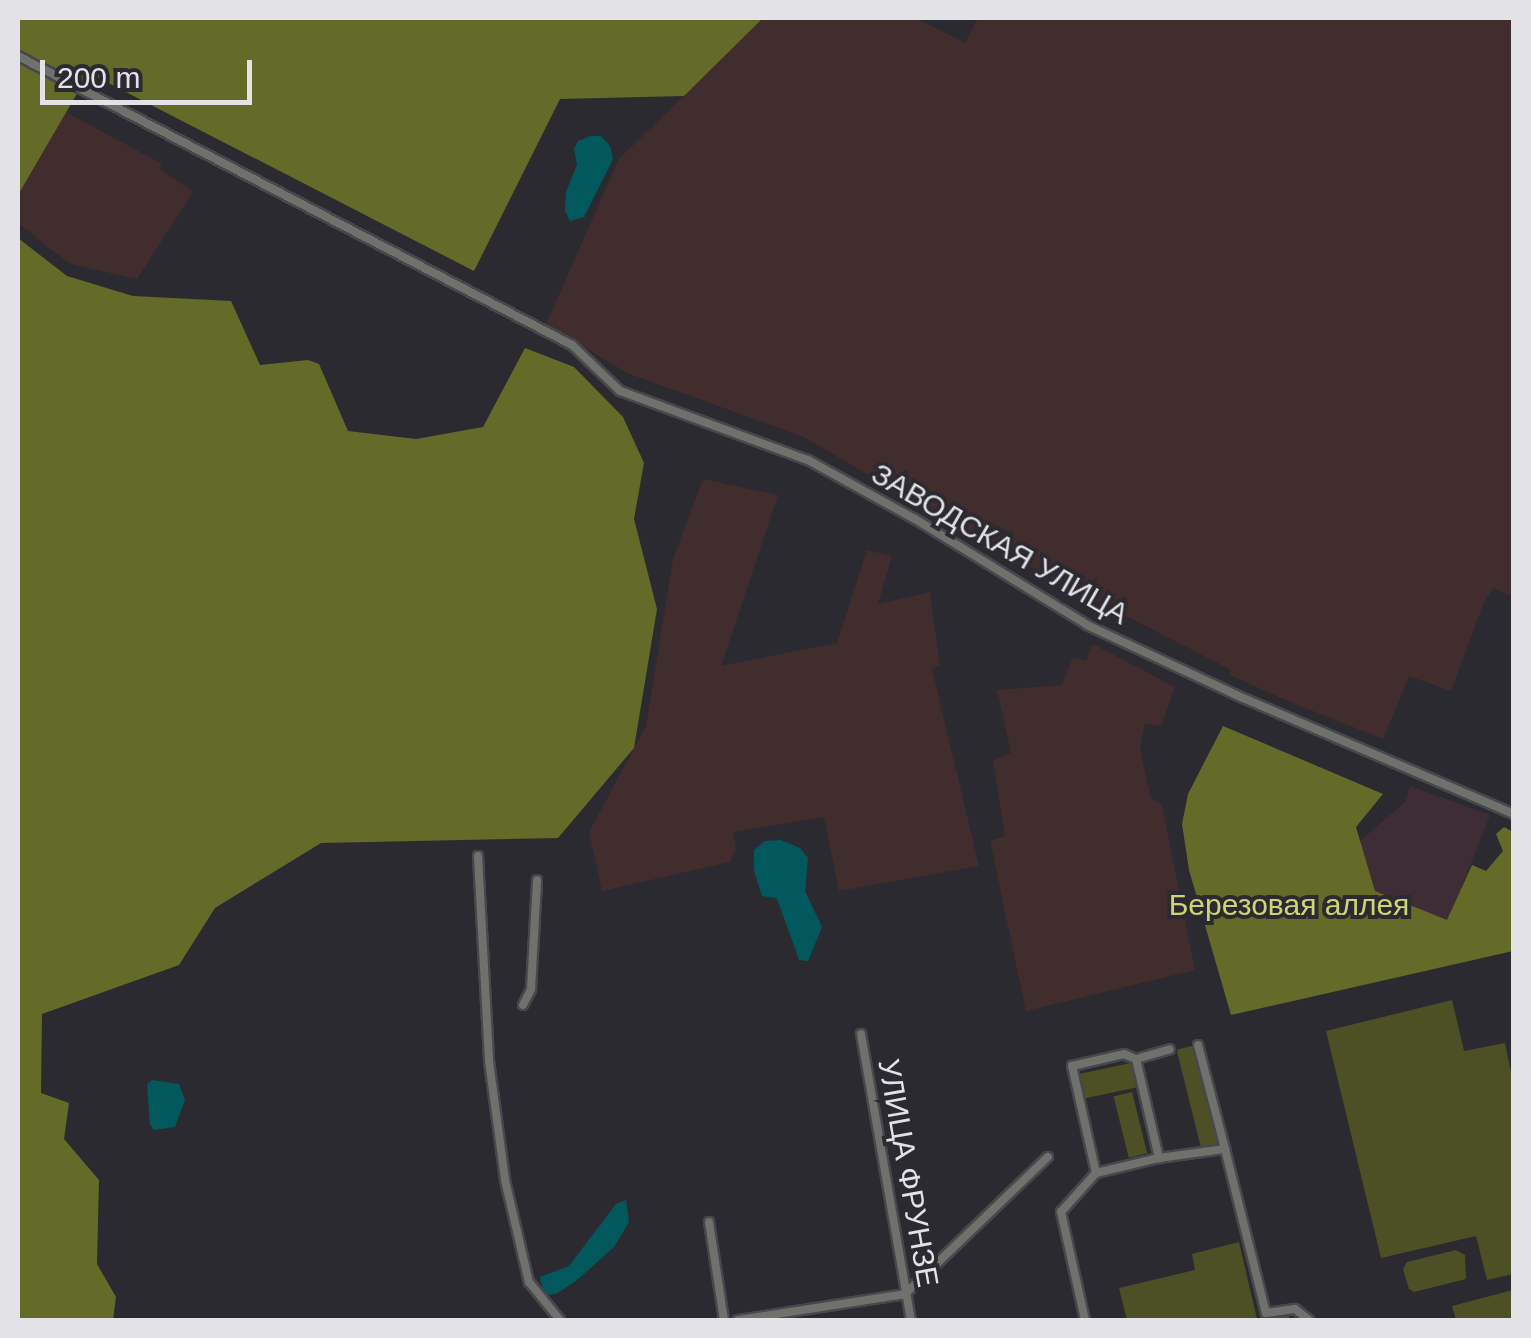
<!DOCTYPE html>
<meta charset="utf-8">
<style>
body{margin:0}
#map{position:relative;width:1531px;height:1338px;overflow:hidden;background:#2c2a31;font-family:Arial,sans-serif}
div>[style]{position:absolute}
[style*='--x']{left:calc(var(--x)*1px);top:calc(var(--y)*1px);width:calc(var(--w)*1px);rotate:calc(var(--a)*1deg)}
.commercial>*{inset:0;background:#3e2d35}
.industrial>*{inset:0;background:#412c2e}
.green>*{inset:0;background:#4c5024;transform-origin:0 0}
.forest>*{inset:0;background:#646a27}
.water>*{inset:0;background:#02595d}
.roads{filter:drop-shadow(2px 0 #49474e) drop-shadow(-2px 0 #49474e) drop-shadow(0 2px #49474e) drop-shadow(0 -2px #49474e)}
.minor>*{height:8px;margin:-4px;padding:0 4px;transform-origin:4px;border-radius:4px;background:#6f716d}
span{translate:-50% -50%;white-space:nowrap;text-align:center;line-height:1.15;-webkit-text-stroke:8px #2c2a31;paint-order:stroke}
.street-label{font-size:30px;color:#e3e2e7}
.park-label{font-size:30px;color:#ccd577}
.frame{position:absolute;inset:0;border:20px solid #e3e2e7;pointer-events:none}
.scale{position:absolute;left:40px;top:60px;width:212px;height:45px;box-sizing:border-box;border:5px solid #e3e2e7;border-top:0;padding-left:12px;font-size:30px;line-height:35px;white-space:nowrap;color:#e3e2e7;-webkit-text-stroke:8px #2c2a31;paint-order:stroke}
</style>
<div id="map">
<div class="commercial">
<i style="clip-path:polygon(1410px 786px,1490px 815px,1448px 921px,1375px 891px,1360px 841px,1405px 802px)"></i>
</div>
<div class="industrial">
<i style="clip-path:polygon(763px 18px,915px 18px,965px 43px,978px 18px,1513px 18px,1513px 597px,1494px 588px,1484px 602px,1451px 691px,1409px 676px,1383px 739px,1288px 701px,1230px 675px,1231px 670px,981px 541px,804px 437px,627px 373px,546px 324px,619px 159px)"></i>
<i style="clip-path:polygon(64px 111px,162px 164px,160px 169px,193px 192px,137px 279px,70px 264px,18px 223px,18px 192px)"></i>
<i style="clip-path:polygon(703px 479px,778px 495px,721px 666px,837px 643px,867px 550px,892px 556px,878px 604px,930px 592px,940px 666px,932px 669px,979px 866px,839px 891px,824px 817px,733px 832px,736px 849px,730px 862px,602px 891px,589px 832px,646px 726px,673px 559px)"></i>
<i style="clip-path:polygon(1093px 644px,1175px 687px,1161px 726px,1145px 723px,1140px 750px,1151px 798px,1162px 805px,1195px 970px,1026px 1011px,990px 841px,1005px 836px,993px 760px,1011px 753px,997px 690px,1062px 685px,1073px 657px,1086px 661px)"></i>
</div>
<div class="green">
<i style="clip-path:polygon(1452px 1000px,1464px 1051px,1505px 1043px,1513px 1082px,1513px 1274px,1487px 1280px,1476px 1236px,1381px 1258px,1326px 1031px)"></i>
<i style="left:1196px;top:1045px;width:104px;height:20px;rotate:76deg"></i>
<i style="left:1131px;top:1063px;width:25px;height:52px;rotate:78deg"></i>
<i style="left:1132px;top:1092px;width:63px;height:19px;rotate:76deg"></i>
<i style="clip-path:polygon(1239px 1242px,1257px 1319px,1288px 1312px,1290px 1320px,1127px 1320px,1119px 1288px,1195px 1270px,1192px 1254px)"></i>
<i style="clip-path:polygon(1456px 1250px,1465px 1255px,1466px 1279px,1414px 1292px,1409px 1289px,1403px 1269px,1407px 1262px)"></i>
<i style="clip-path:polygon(1513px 1290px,1513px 1320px,1456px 1320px,1452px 1306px)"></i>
</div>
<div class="forest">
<i style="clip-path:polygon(18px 18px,763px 18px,684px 96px,560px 99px,474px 271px,89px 73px,18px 195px)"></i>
<i style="clip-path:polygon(18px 238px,67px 276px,133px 296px,231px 301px,260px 365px,308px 360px,319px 364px,348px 431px,416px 439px,483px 427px,525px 348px,574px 367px,623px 417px,644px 463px,634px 519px,657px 609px,634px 748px,558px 838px,321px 843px,215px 908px,179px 965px,42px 1014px,41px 1093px,69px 1103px,64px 1139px,99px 1180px,97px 1264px,116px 1297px,113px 1320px,18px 1320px)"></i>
<i style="clip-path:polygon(1223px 726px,1383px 794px,1356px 827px,1375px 891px,1447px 920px,1472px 865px,1486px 871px,1503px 851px,1496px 834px,1504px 827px,1513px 832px,1513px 951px,1231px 1015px,1189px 870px,1182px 824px,1188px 794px)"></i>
</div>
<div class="water">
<i style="clip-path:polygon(591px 136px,601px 136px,610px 146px,613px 159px,584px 217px,570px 221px,565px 211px,566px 192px,577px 165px,574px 149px,578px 141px)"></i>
<i style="clip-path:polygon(781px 840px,800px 848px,808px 858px,805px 891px,822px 927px,808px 961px,799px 960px,779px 904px,776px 898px,762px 896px,754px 871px,754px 850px,765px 841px)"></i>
<i style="clip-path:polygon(152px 1080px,179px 1084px,185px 1100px,175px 1127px,154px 1130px,150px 1125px,147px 1084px)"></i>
<i style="clip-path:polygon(626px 1200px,629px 1222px,614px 1247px,576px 1281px,556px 1294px,544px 1295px,540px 1277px,569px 1266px,616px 1204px)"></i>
</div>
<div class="roads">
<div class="minor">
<i style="--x:18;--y:56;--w:625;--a:27.55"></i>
<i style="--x:572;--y:345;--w:66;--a:43.8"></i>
<i style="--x:620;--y:391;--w:200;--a:20.2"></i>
<i style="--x:808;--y:460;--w:122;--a:28.9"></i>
<i style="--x:915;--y:519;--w:202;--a:31.6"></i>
<i style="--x:1087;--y:625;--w:172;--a:25.1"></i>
<i style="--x:1243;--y:698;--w:295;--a:23.2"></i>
<i style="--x:478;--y:856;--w:205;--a:86.9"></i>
<i style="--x:489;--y:1061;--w:120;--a:82.3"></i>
<i style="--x:505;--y:1180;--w:105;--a:76.8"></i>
<i style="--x:529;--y:1282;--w:49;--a:50.8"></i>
<i style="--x:523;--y:1005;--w:18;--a:-63"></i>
<i style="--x:531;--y:989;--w:109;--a:-86.8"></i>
<i style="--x:861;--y:1034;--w:290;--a:80.1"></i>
<i style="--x:1198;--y:1045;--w:107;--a:75.4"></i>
<i style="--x:1136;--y:1059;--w:35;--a:-16"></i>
<i style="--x:1096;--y:1173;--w:65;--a:-13.4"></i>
<i style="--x:1159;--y:1158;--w:67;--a:-7.8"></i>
<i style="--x:1225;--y:1149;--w:169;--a:76"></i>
<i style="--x:1266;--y:1313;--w:29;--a:-8"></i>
<i style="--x:1295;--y:1309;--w:18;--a:38"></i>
<i style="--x:709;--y:1222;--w:99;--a:81.3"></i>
<i style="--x:738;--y:1320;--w:169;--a:-8.8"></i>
<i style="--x:905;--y:1294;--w:198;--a:-43.8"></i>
<i style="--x:1085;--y:1320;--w:111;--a:-102.5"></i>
<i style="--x:1061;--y:1212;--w:52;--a:-48.1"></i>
<i style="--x:1096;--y:1173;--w:110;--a:-102.6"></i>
<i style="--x:1072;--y:1066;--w:53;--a:-13"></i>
<i style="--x:1124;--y:1054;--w:13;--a:23"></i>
<i style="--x:1136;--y:1059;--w:102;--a:76.9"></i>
</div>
</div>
<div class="street-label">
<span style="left:1000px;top:544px;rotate:30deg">ЗАВОДСКАЯ УЛИЦА</span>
<span style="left:908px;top:1173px;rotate:80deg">УЛИЦА ФРУНЗЕ</span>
</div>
<div class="park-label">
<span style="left:1289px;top:905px">Березовая аллея</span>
</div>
<div class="frame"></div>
<div class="scale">200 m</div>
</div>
